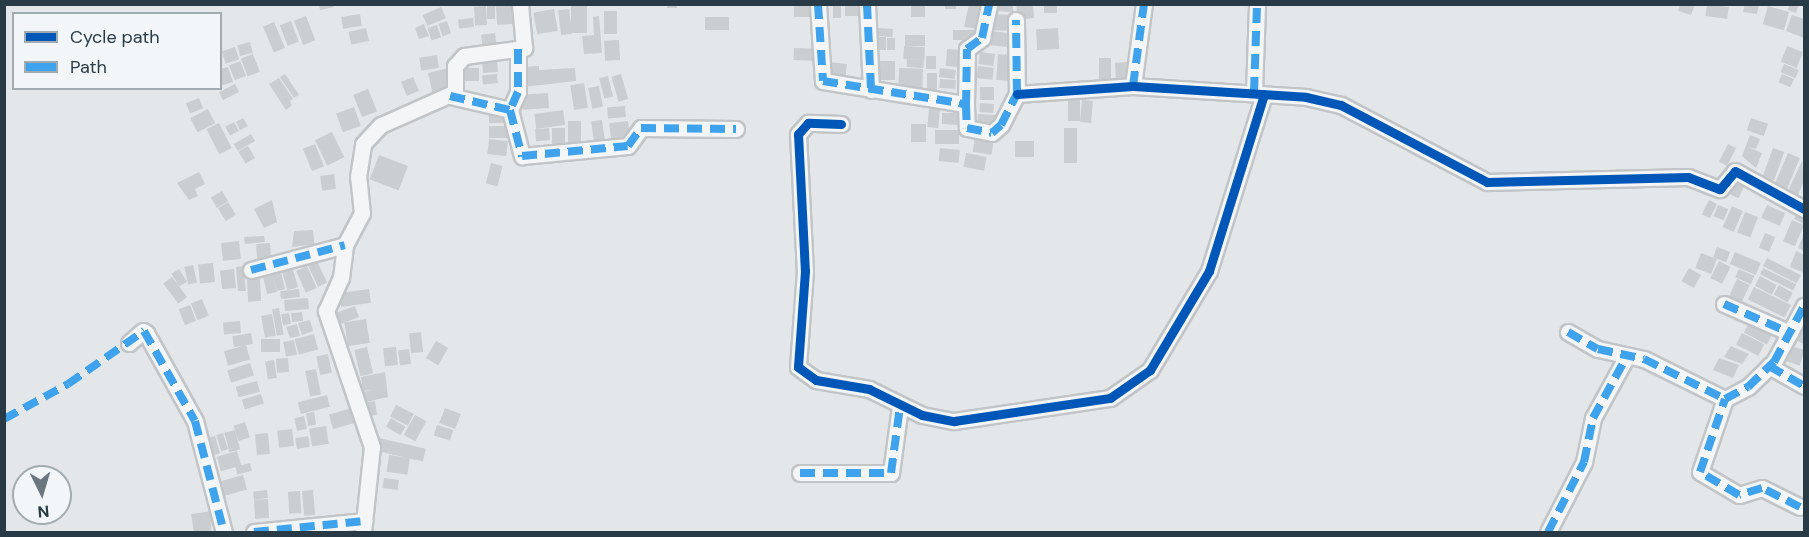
<!DOCTYPE html>
<style>
body{margin:0}
#map{position:relative;width:1809px;height:537px;overflow:hidden;background:#e4e7e9;font-family:"DM Sans",sans-serif}
div>[style]{position:absolute}
[style*='--x']{left:calc(var(--x)*1px);top:calc(var(--y)*1px);width:calc(var(--w)*1px);rotate:calc(var(--a)*1deg)}
.building>*{inset:0;background:#caced0;transform-origin:0 0}
.roads{filter:drop-shadow(2px 0 #c2c5c7) drop-shadow(-2px 0 #c2c5c7) drop-shadow(0 2px #c2c5c7) drop-shadow(0 -2px #c2c5c7)}
.street>*{height:15px;margin:-7.5px;padding:0 7.5px;transform-origin:7.5px;border-radius:7.5px;background:#f3f5f6}
.quiet>*{height:8px;margin-top:-4px;transform-origin:0;background:repeating-linear-gradient(90deg,#3ea3ec 0 15px,transparent 0 23px)}
.cycleway>*{height:9px;margin:-4.5px;padding:0 4.5px;transform-origin:4.5px;border-radius:4.5px;background:#0057b8}
span{translate:-50% -50%;white-space:nowrap;text-align:center;line-height:1.15;-webkit-text-stroke:4.5px #f2f6f8;paint-order:stroke}
.frame{position:absolute;inset:0;border:6px solid #283a45;pointer-events:none}
.legend{position:absolute;left:12px;top:12px;width:210px;height:78px;box-sizing:border-box;background:#f2f6f8;border:2px solid #a1abb0;margin:0;padding:8px 10px;list-style:none;font-size:18px;color:#283a45}
.legend li{display:flex;align-items:center;gap:12px;height:30px}
.legend b{width:30px;border:2px solid #a1abb0}
.north{position:absolute;left:12px;top:465px;width:60px;height:60px;box-sizing:border-box;background:#f2f6f8;border:2px solid #a1abb0;border-radius:50%;rotate:175deg;font-size:16px;font-weight:700;line-height:24px;text-align:center;color:#283a45}
.north::after{content:'';display:block;margin:auto;width:21px;height:27px;background:#6a777e;clip-path:polygon(50% 0,100% 100%,50% 72%,0 100%)}
</style>
<div id="map">
<div class="building">
<i style="clip-path:polygon(319px 4px,333px 4px,334px 7px,320px 10px)"></i>
<i style="left:487px;top:4px;width:8px;height:15px"></i>
<i style="left:571px;top:4px;width:16px;height:29px"></i>
<i style="left:667px;top:4px;width:10px;height:4px"></i>
<i style="left:794px;top:4px;width:18px;height:13px"></i>
<i style="left:833px;top:4px;width:8px;height:14px"></i>
<i style="left:845px;top:4px;width:21px;height:12px"></i>
<i style="left:911px;top:4px;width:14px;height:13px"></i>
<i style="clip-path:polygon(969px 4px,984px 4px,980px 29px,964px 27px)"></i>
<i style="clip-path:polygon(1016px 4px,1033px 4px,1034px 18px,1018px 20px)"></i>
<i style="left:1044px;top:4px;width:13px;height:9px"></i>
<i style="clip-path:polygon(1680px 4px,1695px 4px,1691px 15px,1678px 11px)"></i>
<i style="left:1707px;top:4px;width:22px;height:12px;rotate:8deg"></i>
<i style="clip-path:polygon(1745px 4px,1759px 4px,1757px 14px,1743px 12px)"></i>
<i style="clip-path:polygon(1789px 4px,1799px 4px,1796px 13px,1788px 10px)"></i>
<i style="left:512px;top:5px;width:19px;height:16px;rotate:87deg"></i>
<i style="left:945px;top:5px;width:11px;height:4px"></i>
<i style="clip-path:polygon(992px 5px,1013px 5px,1013px 12px,992px 11px)"></i>
<i style="left:486px;top:6px;width:19px;height:12px;rotate:87deg"></i>
<i style="left:1768px;top:6px;width:22px;height:19px;rotate:16deg"></i>
<i style="left:441px;top:7px;width:12px;height:20px;rotate:66deg"></i>
<i style="left:554px;top:9px;width:22px;height:21px;rotate:80deg"></i>
<i style="left:569px;top:9px;width:25px;height:11px;rotate:83deg"></i>
<i style="left:604px;top:11px;width:13px;height:23px"></i>
<i style="left:360px;top:14px;width:12px;height:19px;rotate:81deg"></i>
<i style="left:988px;top:14px;width:27px;height:16px;rotate:2deg"></i>
<i style="clip-path:polygon(1792px 15px,1804px 19px,1804px 38px,1786px 31px)"></i>
<i style="left:306px;top:16px;width:26px;height:13px;rotate:69deg"></i>
<i style="clip-path:polygon(599px 16px,602px 53px,584px 54px,582px 36px,594px 35px,593px 17px)"></i>
<i style="left:705px;top:17px;width:24px;height:13px"></i>
<i style="left:473px;top:18px;width:9px;height:15px;rotate:84deg"></i>
<i style="left:291px;top:21px;width:22px;height:12px;rotate:69deg"></i>
<i style="left:447px;top:21px;width:13px;height:9px;rotate:72deg"></i>
<i style="left:274px;top:22px;width:28px;height:12px;rotate:67deg"></i>
<i style="clip-path:polygon(424px 24px,429px 36px,419px 39px,415px 28px)"></i>
<i style="left:437px;top:25px;width:13px;height:10px;rotate:72deg"></i>
<i style="left:366px;top:28px;width:13px;height:18px;rotate:77deg"></i>
<i style="left:876px;top:28px;width:17px;height:8px;rotate:3deg"></i>
<i style="left:1058px;top:28px;width:21px;height:22px;rotate:87deg"></i>
<i style="left:953px;top:30px;width:22px;height:10px"></i>
<i style="left:991px;top:31px;width:23px;height:14px;rotate:7deg"></i>
<i style="left:495px;top:33px;width:16px;height:14px;rotate:83deg"></i>
<i style="left:905px;top:35px;width:20px;height:11px"></i>
<i style="left:870px;top:37px;width:16px;height:13px"></i>
<i style="left:887px;top:38px;width:8px;height:12px"></i>
<i style="left:619px;top:40px;width:20px;height:15px;rotate:87deg"></i>
<i style="left:250px;top:42px;width:11px;height:13px;rotate:75deg"></i>
<i style="left:904px;top:46px;width:21px;height:13px;rotate:3deg"></i>
<i style="left:1787px;top:46px;width:17px;height:17px;rotate:21deg"></i>
<i style="left:235px;top:47px;width:13px;height:14px;rotate:72deg"></i>
<i style="left:794px;top:48px;width:23px;height:12px;rotate:2deg"></i>
<i style="left:947px;top:49px;width:14px;height:17px;rotate:4deg"></i>
<i style="left:980px;top:52px;width:15px;height:12px;rotate:8deg"></i>
<i style="left:253px;top:54px;width:19px;height:13px;rotate:69deg"></i>
<i style="left:998px;top:54px;width:13px;height:26px;rotate:4deg"></i>
<i style="left:437px;top:55px;width:13px;height:18px;rotate:81deg"></i>
<i style="left:926px;top:56px;width:10px;height:13px"></i>
<i style="left:1099px;top:58px;width:12px;height:26px"></i>
<i style="left:497px;top:59px;width:13px;height:15px;rotate:86deg"></i>
<i style="left:907px;top:59px;width:17px;height:8px;rotate:3deg"></i>
<i style="left:240px;top:61px;width:16px;height:12px;rotate:68deg"></i>
<i style="left:876px;top:61px;width:19px;height:19px"></i>
<i style="left:827px;top:62px;width:20px;height:14px;rotate:6deg"></i>
<i style="left:1128px;top:62px;width:22px;height:13px;rotate:87deg"></i>
<i style="left:1784px;top:64px;width:16px;height:9px;rotate:22deg"></i>
<i style="clip-path:polygon(539px 66px,539px 70px,575px 68px,576px 81px,523px 87px,522px 67px)"></i>
<i style="left:978px;top:66px;width:16px;height:12px;rotate:7deg"></i>
<i style="clip-path:polygon(228px 67px,233px 82px,220px 86px,220px 69px)"></i>
<i style="clip-path:polygon(448px 68px,451px 84px,446px 85px,447px 92px,433px 95px,428px 73px)"></i>
<i style="left:463px;top:68px;width:16px;height:13px"></i>
<i style="left:899px;top:68px;width:24px;height:23px;rotate:2deg"></i>
<i style="left:940px;top:68px;width:16px;height:9px;rotate:7deg"></i>
<i style="left:927px;top:73px;width:10px;height:18px"></i>
<i style="left:285px;top:74px;width:25px;height:6px;rotate:56deg"></i>
<i style="left:497px;top:74px;width:9px;height:15px;rotate:84deg"></i>
<i style="left:621px;top:74px;width:26px;height:10px;rotate:74deg"></i>
<i style="left:1782px;top:74px;width:13px;height:9px;rotate:23deg"></i>
<i style="left:608px;top:76px;width:21px;height:9px;rotate:76deg"></i>
<i style="left:413px;top:77px;width:15px;height:13px;rotate:67deg"></i>
<i style="clip-path:polygon(279px 78px,293px 99px,290px 101px,292px 105px,286px 110px,269px 84px)"></i>
<i style="left:940px;top:79px;width:16px;height:9px;rotate:4deg"></i>
<i style="left:584px;top:83px;width:25px;height:14px;rotate:81deg"></i>
<i style="left:235px;top:84px;width:9px;height:18px;rotate:63deg"></i>
<i style="left:599px;top:86px;width:21px;height:11px;rotate:79deg"></i>
<i style="left:980px;top:87px;width:14px;height:13px"></i>
<i style="left:368px;top:89px;width:24px;height:16px;rotate:68deg"></i>
<i style="left:548px;top:93px;width:15px;height:26px;rotate:86deg"></i>
<i style="left:199px;top:98px;width:11px;height:14px;rotate:68deg"></i>
<i style="left:1068px;top:99px;width:12px;height:22px"></i>
<i style="left:1082px;top:100px;width:11px;height:22px;rotate:5deg"></i>
<i style="left:980px;top:103px;width:14px;height:9px;rotate:4deg"></i>
<i style="left:625px;top:106px;width:11px;height:18px;rotate:85deg"></i>
<i style="left:354px;top:107px;width:20px;height:19px;rotate:70deg"></i>
<i style="left:929px;top:108px;width:11px;height:19px;rotate:5deg"></i>
<i style="left:208px;top:109px;width:16px;height:20px;rotate:63deg"></i>
<i style="left:489px;top:109px;width:17px;height:14px"></i>
<i style="left:563px;top:110px;width:15px;height:29px;rotate:82deg"></i>
<i style="clip-path:polygon(942px 113px,958px 113px,957px 125px,942px 124px)"></i>
<i style="left:978px;top:114px;width:19px;height:12px;rotate:3deg"></i>
<i style="clip-path:polygon(243px 118px,248px 126px,240px 130px,236px 122px)"></i>
<i style="left:1751px;top:118px;width:18px;height:13px;rotate:19deg"></i>
<i style="left:602px;top:120px;width:22px;height:11px;rotate:82deg"></i>
<i style="left:568px;top:121px;width:13px;height:28px"></i>
<i style="left:628px;top:121px;width:17px;height:19px;rotate:83deg"></i>
<i style="left:234px;top:122px;width:10px;height:10px;rotate:61deg"></i>
<i style="left:219px;top:123px;width:28px;height:14px;rotate:63deg"></i>
<i style="left:911px;top:124px;width:15px;height:18px"></i>
<i style="left:489px;top:126px;width:19px;height:12px"></i>
<i style="left:549px;top:128px;width:12px;height:14px;rotate:85deg"></i>
<i style="left:552px;top:128px;width:13px;height:21px"></i>
<i style="left:1064px;top:128px;width:13px;height:35px"></i>
<i style="left:935px;top:130px;width:24px;height:14px"></i>
<i style="left:332px;top:132px;width:28px;height:19px;rotate:64deg"></i>
<i style="left:251px;top:134px;width:8px;height:20px;rotate:60deg"></i>
<i style="clip-path:polygon(1750px 135px,1760px 139px,1756px 149px,1748px 147px,1762px 153px,1756px 168px,1742px 156px)"></i>
<i style="left:975px;top:137px;width:19px;height:15px;rotate:9deg"></i>
<i style="left:489px;top:139px;width:19px;height:15px;rotate:6deg"></i>
<i style="left:1015px;top:141px;width:19px;height:16px"></i>
<i style="left:315px;top:144px;width:24px;height:13px;rotate:68deg"></i>
<i style="left:1728px;top:144px;width:9px;height:20px;rotate:27deg"></i>
<i style="left:248px;top:146px;width:14px;height:11px;rotate:60deg"></i>
<i style="left:940px;top:148px;width:20px;height:13px;rotate:6deg"></i>
<i style="left:1773px;top:148px;width:12px;height:30px;rotate:20deg"></i>
<i style="left:966px;top:153px;width:21px;height:14px;rotate:11deg"></i>
<i style="left:1788px;top:153px;width:13px;height:34px;rotate:23deg"></i>
<i style="left:379px;top:155px;width:31px;height:26px;rotate:21deg"></i>
<i style="clip-path:polygon(1802px 161px,1804px 181px,1798px 195px,1788px 191px)"></i>
<i style="left:491px;top:163px;width:12px;height:21px;rotate:14deg"></i>
<i style="clip-path:polygon(199px 172px,205px 184px,195px 189px,198px 196px,189px 200px,177px 183px)"></i>
<i style="left:1732px;top:172px;width:17px;height:21px;rotate:25deg"></i>
<i style="left:334px;top:174px;width:15px;height:14px;rotate:82deg"></i>
<i style="left:222px;top:191px;width:12px;height:13px;rotate:59deg"></i>
<i style="clip-path:polygon(272px 200px,277px 222px,264px 228px,254px 209px)"></i>
<i style="left:1709px;top:200px;width:9px;height:16px;rotate:27deg"></i>
<i style="left:228px;top:202px;width:15px;height:12px;rotate:58deg"></i>
<i style="left:1718px;top:205px;width:11px;height:12px;rotate:22deg"></i>
<i style="left:1767px;top:205px;width:20px;height:14px;rotate:24deg"></i>
<i style="left:1732px;top:206px;width:12px;height:23px;rotate:24deg"></i>
<i style="clip-path:polygon(1798px 209px,1804px 212px,1804px 224px,1794px 219px)"></i>
<i style="left:1745px;top:212px;width:14px;height:22px;rotate:21deg"></i>
<i style="left:1792px;top:220px;width:13px;height:23px;rotate:23deg"></i>
<i style="clip-path:polygon(313px 230px,315px 252px,304px 253px,307px 245px,292px 247px,294px 231px)"></i>
<i style="left:1765px;top:233px;width:11px;height:16px;rotate:22deg"></i>
<i style="clip-path:polygon(1804px 234px,1804px 251px,1798px 248px)"></i>
<i style="clip-path:polygon(264px 236px,265px 242px,245px 244px,244px 237px)"></i>
<i style="left:239px;top:241px;width:18px;height:18px;rotate:84deg"></i>
<i style="left:270px;top:243px;width:15px;height:14px;rotate:86deg"></i>
<i style="left:1717px;top:247px;width:14px;height:11px;rotate:21deg"></i>
<i style="clip-path:polygon(1796px 251px,1804px 255px,1804px 273px,1790px 267px)"></i>
<i style="left:1735px;top:252px;width:28px;height:13px;rotate:23deg"></i>
<i style="left:1701px;top:253px;width:17px;height:16px;rotate:21deg"></i>
<i style="left:1767px;top:258px;width:38px;height:9px;rotate:27deg"></i>
<i style="left:316px;top:259px;width:26px;height:10px;rotate:65deg"></i>
<i style="left:1719px;top:261px;width:13px;height:19px;rotate:27deg"></i>
<i style="left:213px;top:263px;width:19px;height:15px;rotate:84deg"></i>
<i style="left:193px;top:265px;width:18px;height:9px;rotate:77deg"></i>
<i style="clip-path:polygon(243px 266px,246px 291px,238px 291px,236px 267px)"></i>
<i style="left:292px;top:266px;width:22px;height:11px;rotate:74deg"></i>
<i style="left:307px;top:266px;width:24px;height:12px;rotate:66deg"></i>
<i style="clip-path:polygon(280px 268px,285px 289px,277px 291px,272px 274px,277px 292px,267px 294px,262px 272px)"></i>
<i style="left:1689px;top:268px;width:14px;height:15px;rotate:30deg"></i>
<i style="left:1763px;top:268px;width:37px;height:7px;rotate:26deg"></i>
<i style="left:179px;top:269px;width:15px;height:9px;rotate:58deg"></i>
<i style="left:234px;top:269px;width:19px;height:14px;rotate:84deg"></i>
<i style="left:1739px;top:269px;width:17px;height:9px;rotate:24deg"></i>
<i style="left:1760px;top:276px;width:19px;height:11px;rotate:28deg"></i>
<i style="left:172px;top:277px;width:25px;height:11px;rotate:53deg"></i>
<i style="left:260px;top:279px;width:22px;height:13px;rotate:87deg"></i>
<i style="left:1737px;top:279px;width:14px;height:20px;rotate:25deg"></i>
<i style="left:1779px;top:285px;width:16px;height:11px;rotate:30deg"></i>
<i style="left:1754px;top:287px;width:41px;height:14px;rotate:26deg"></i>
<i style="left:299px;top:289px;width:8px;height:19px;rotate:83deg"></i>
<i style="left:369px;top:289px;width:14px;height:30px;rotate:82deg"></i>
<i style="left:308px;top:298px;width:11px;height:24px;rotate:85deg"></i>
<i style="left:202px;top:299px;width:18px;height:12px;rotate:68deg"></i>
<i style="left:190px;top:305px;width:17px;height:12px;rotate:69deg"></i>
<i style="left:355px;top:306px;width:12px;height:25px;rotate:70deg"></i>
<i style="left:279px;top:308px;width:27px;height:7px;rotate:80deg"></i>
<i style="left:302px;top:312px;width:9px;height:11px;rotate:84deg"></i>
<i style="left:289px;top:313px;width:11px;height:8px;rotate:80deg"></i>
<i style="left:272px;top:314px;width:22px;height:11px;rotate:80deg"></i>
<i style="left:366px;top:319px;width:24px;height:22px;rotate:81deg"></i>
<i style="clip-path:polygon(310px 320px,313px 331px,302px 335px,298px 323px)"></i>
<i style="left:240px;top:321px;width:12px;height:17px;rotate:85deg"></i>
<i style="left:1750px;top:321px;width:26px;height:13px;rotate:28deg"></i>
<i style="clip-path:polygon(297px 324px,300px 336px,290px 338px,286px 327px)"></i>
<i style="clip-path:polygon(1803px 327px,1804px 328px,1804px 344px,1797px 341px)"></i>
<i style="left:421px;top:332px;width:20px;height:12px;rotate:84deg"></i>
<i style="left:251px;top:333px;width:11px;height:19px;rotate:80deg"></i>
<i style="left:1742px;top:333px;width:25px;height:13px;rotate:27deg"></i>
<i style="left:314px;top:334px;width:16px;height:20px;rotate:75deg"></i>
<i style="left:280px;top:339px;width:13px;height:19px;rotate:90deg"></i>
<i style="left:294px;top:340px;width:15px;height:11px;rotate:79deg"></i>
<i style="left:436px;top:341px;width:14px;height:20px;rotate:30deg"></i>
<i style="left:246px;top:345px;width:15px;height:23px;rotate:74deg"></i>
<i style="clip-path:polygon(1731px 346px,1749px 354px,1742px 364px,1724px 357px)"></i>
<i style="left:1791px;top:346px;width:14px;height:16px;rotate:17deg"></i>
<i style="left:367px;top:347px;width:27px;height:13px;rotate:77deg"></i>
<i style="left:396px;top:347px;width:18px;height:13px;rotate:84deg"></i>
<i style="left:409px;top:349px;width:15px;height:11px;rotate:82deg"></i>
<i style="left:328px;top:354px;width:19px;height:12px;rotate:78deg"></i>
<i style="left:288px;top:358px;width:14px;height:12px;rotate:86deg"></i>
<i style="clip-path:polygon(1719px 358px,1739px 365px,1733px 378px,1713px 370px)"></i>
<i style="left:274px;top:360px;width:18px;height:9px;rotate:81deg"></i>
<i style="left:250px;top:363px;width:13px;height:24px;rotate:72deg"></i>
<i style="left:316px;top:369px;width:26px;height:11px;rotate:79deg"></i>
<i style="clip-path:polygon(385px 372px,388px 397px,366px 402px,364px 392px,371px 390px,363px 391px,361px 377px)"></i>
<i style="left:257px;top:381px;width:11px;height:22px;rotate:75deg"></i>
<i style="left:261px;top:394px;width:10px;height:20px;rotate:73deg"></i>
<i style="left:327px;top:395px;width:12px;height:30px;rotate:76deg"></i>
<i style="left:375px;top:401px;width:14px;height:13px;rotate:82deg"></i>
<i style="left:396px;top:405px;width:20px;height:13px;rotate:27deg"></i>
<i style="left:352px;top:408px;width:15px;height:24px;rotate:74deg"></i>
<i style="left:445px;top:408px;width:17px;height:16px;rotate:21deg"></i>
<i style="left:314px;top:412px;width:13px;height:8px;rotate:81deg"></i>
<i style="left:415px;top:415px;width:13px;height:23px;rotate:29deg"></i>
<i style="left:304px;top:416px;width:13px;height:10px;rotate:77deg"></i>
<i style="left:391px;top:418px;width:17px;height:10px;rotate:31deg"></i>
<i style="left:245px;top:422px;width:16px;height:12px;rotate:72deg"></i>
<i style="left:437px;top:425px;width:17px;height:11px;rotate:17deg"></i>
<i style="left:326px;top:426px;width:18px;height:17px;rotate:81deg"></i>
<i style="left:292px;top:429px;width:17px;height:15px;rotate:83deg"></i>
<i style="left:235px;top:430px;width:20px;height:11px;rotate:75deg"></i>
<i style="left:223px;top:433px;width:17px;height:7px;rotate:73deg"></i>
<i style="left:268px;top:433px;width:21px;height:13px;rotate:85deg"></i>
<i style="left:215px;top:436px;width:18px;height:12px;rotate:74deg"></i>
<i style="left:308px;top:436px;width:11px;height:13px;rotate:80deg"></i>
<i style="left:379px;top:438px;width:48px;height:13px;rotate:13deg"></i>
<i style="left:237px;top:451px;width:15px;height:21px;rotate:74deg"></i>
<i style="left:389px;top:455px;width:21px;height:17px;rotate:8deg"></i>
<i style="left:250px;top:463px;width:8px;height:15px;rotate:76deg"></i>
<i style="left:243px;top:475px;width:15px;height:24px;rotate:74deg"></i>
<i style="left:384px;top:478px;width:15px;height:10px;rotate:8deg"></i>
<i style="left:267px;top:490px;width:8px;height:14px;rotate:83deg"></i>
<i style="left:313px;top:490px;width:25px;height:11px;rotate:85deg"></i>
<i style="left:300px;top:491px;width:22px;height:12px;rotate:87deg"></i>
<i style="left:268px;top:499px;width:19px;height:14px;rotate:87deg"></i>
<i style="clip-path:polygon(212px 511px,211px 532px,194px 532px,191px 514px)"></i>
</div>
<div class="roads">
<div class="street">
<i style="--x:818;--y:4;--w:77;--a:86.3"></i>
<i style="--x:823;--y:81;--w:138;--a:9.2"></i>
<i style="--x:959;--y:103;--w:7;--a:16"></i>
<i style="--x:966;--y:105;--w:23;--a:88"></i>
<i style="--x:967;--y:128;--w:25;--a:11"></i>
<i style="--x:992;--y:133;--w:12;--a:-42"></i>
<i style="--x:1001;--y:125;--w:35;--a:-63"></i>
<i style="--x:1017;--y:94;--w:74;--a:-90.8"></i>
<i style="--x:867;--y:4;--w:86;--a:87.3"></i>
<i style="--x:518;--y:49;--w:43;--a:90"></i>
<i style="--x:518;--y:92;--w:20;--a:114"></i>
<i style="--x:510;--y:110;--w:48;--a:75.4"></i>
<i style="--x:522;--y:156;--w:106;--a:-5.4"></i>
<i style="--x:628;--y:146;--w:22;--a:-54"></i>
<i style="--x:641;--y:128;--w:95;--a:0.6"></i>
<i style="--x:1133;--y:86;--w:83;--a:-82.4"></i>
<i style="--x:1254;--y:92;--w:88;--a:-88"></i>
<i style="--x:1017;--y:94;--w:116;--a:-3.9"></i>
<i style="--x:1133;--y:86;--w:173;--a:3.6"></i>
<i style="--x:1306;--y:97;--w:36;--a:13"></i>
<i style="--x:1341;--y:105;--w:165;--a:27.8"></i>
<i style="--x:1487;--y:182;--w:201;--a:-1.4"></i>
<i style="--x:1688;--y:177;--w:34;--a:21"></i>
<i style="--x:1720;--y:189;--w:23;--a:-50"></i>
<i style="--x:1735;--y:171;--w:79;--a:28.8"></i>
<i style="--x:450;--y:96;--w:62;--a:13.1"></i>
<i style="--x:966;--y:105;--w:56;--a:-89"></i>
<i style="--x:967;--y:49;--w:19;--a:-36"></i>
<i style="--x:982;--y:38;--w:35;--a:-78"></i>
<i style="--x:841;--y:124;--w:33;--a:-178"></i>
<i style="--x:808;--y:123;--w:15;--a:132"></i>
<i style="--x:798;--y:134;--w:137;--a:87.1"></i>
<i style="--x:805;--y:271;--w:96;--a:94.2"></i>
<i style="--x:798;--y:367;--w:22;--a:36"></i>
<i style="--x:816;--y:380;--w:54;--a:9.6"></i>
<i style="--x:869;--y:389;--w:59;--a:26.1"></i>
<i style="--x:922;--y:415;--w:33;--a:11"></i>
<i style="--x:954;--y:421;--w:158;--a:-8.4"></i>
<i style="--x:1110;--y:398;--w:49;--a:-35"></i>
<i style="--x:1150;--y:370;--w:115;--a:-59.2"></i>
<i style="--x:1209;--y:271;--w:185;--a:-72.7"></i>
<i style="--x:251;--y:270;--w:97;--a:-14.9"></i>
<i style="--x:1724;--y:304;--w:72;--a:23.7"></i>
<i style="--x:1568;--y:332;--w:34;--a:30"></i>
<i style="--x:1598;--y:349;--w:47;--a:12.3"></i>
<i style="--x:1644;--y:359;--w:90;--a:26.3"></i>
<i style="--x:129;--y:343;--w:18;--a:-41"></i>
<i style="--x:143;--y:331;--w:4;--a:34"></i>
<i style="--x:146;--y:333;--w:101;--a:60.9"></i>
<i style="--x:195;--y:421;--w:115;--a:75.4"></i>
<i style="--x:1769;--y:366;--w:40;--a:29.7"></i>
<i style="--x:800;--y:473;--w:91;--a:0"></i>
<i style="--x:891;--y:473;--w:68;--a:-82.3"></i>
<i style="--x:1800;--y:507;--w:42;--a:-153.4"></i>
<i style="--x:1762;--y:488;--w:24;--a:163"></i>
<i style="--x:1739;--y:495;--w:45;--a:-149.5"></i>
<i style="--x:1700;--y:472;--w:77;--a:-71.1"></i>
<i style="--x:1725;--y:399;--w:26;--a:-28"></i>
<i style="--x:1748;--y:387;--w:36;--a:-44"></i>
<i style="--x:1774;--y:362;--w:64;--a:-61.8"></i>
<i style="--x:254;--y:532;--w:111;--a:-5.7"></i>
<i style="--x:363;--y:532;--w:85;--a:-84"></i>
<i style="--x:372;--y:447;--w:144;--a:-108.7"></i>
<i style="--x:326;--y:311;--w:36;--a:-66"></i>
<i style="--x:341;--y:278;--w:33;--a:-83"></i>
<i style="--x:345;--y:245;--w:36;--a:-62"></i>
<i style="--x:362;--y:213;--w:36;--a:-96"></i>
<i style="--x:358;--y:177;--w:33;--a:-81"></i>
<i style="--x:363;--y:144;--w:26;--a:-47"></i>
<i style="--x:381;--y:125;--w:81;--a:-24"></i>
<i style="--x:455;--y:92;--w:26;--a:-90"></i>
<i style="--x:455;--y:66;--w:13;--a:-48"></i>
<i style="--x:464;--y:56;--w:61;--a:-7.6"></i>
<i style="--x:524;--y:48;--w:44;--a:-95.2"></i>
<i style="--x:1548;--y:532;--w:79;--a:-62.8"></i>
<i style="--x:1584;--y:462;--w:45;--a:-78.4"></i>
<i style="--x:1593;--y:418;--w:71;--a:-61.3"></i>
</div>
</div>
<div class="quiet">
<i style="--x:818;--y:4;--w:77;--a:86.3"></i>
<i style="--x:823;--y:81;--w:138;--a:9.2"></i>
<i style="--x:959;--y:103;--w:7;--a:16"></i>
<i style="--x:966;--y:105;--w:23;--a:88"></i>
<i style="--x:967;--y:128;--w:25;--a:11"></i>
<i style="--x:992;--y:133;--w:12;--a:-42"></i>
<i style="--x:1001;--y:125;--w:35;--a:-63"></i>
<i style="--x:1017;--y:94;--w:74;--a:-90.8"></i>
<i style="--x:867;--y:4;--w:86;--a:87.3"></i>
<i style="--x:518;--y:49;--w:43;--a:90"></i>
<i style="--x:518;--y:92;--w:20;--a:114"></i>
<i style="--x:510;--y:110;--w:48;--a:75.4"></i>
<i style="--x:522;--y:156;--w:106;--a:-5.4"></i>
<i style="--x:628;--y:146;--w:22;--a:-54"></i>
<i style="--x:641;--y:128;--w:95;--a:0.6"></i>
<i style="--x:1133;--y:86;--w:83;--a:-82.4"></i>
<i style="--x:1254;--y:92;--w:88;--a:-88"></i>
<i style="--x:450;--y:96;--w:62;--a:13.1"></i>
<i style="--x:966;--y:105;--w:56;--a:-89"></i>
<i style="--x:967;--y:49;--w:19;--a:-36"></i>
<i style="--x:982;--y:38;--w:35;--a:-78"></i>
<i style="--x:251;--y:270;--w:97;--a:-14.9"></i>
<i style="--x:1724;--y:304;--w:72;--a:23.7"></i>
<i style="--x:1568;--y:332;--w:34;--a:30"></i>
<i style="--x:1598;--y:349;--w:47;--a:12.3"></i>
<i style="--x:1644;--y:359;--w:90;--a:26.3"></i>
<i style="--x:1769;--y:366;--w:40;--a:29.7"></i>
<i style="--x:4;--y:419;--w:73;--a:-28.7"></i>
<i style="--x:68;--y:384;--w:93;--a:-34.9"></i>
<i style="--x:144;--y:331;--w:103;--a:60.5"></i>
<i style="--x:195;--y:421;--w:115;--a:75.4"></i>
<i style="--x:800;--y:473;--w:91;--a:0"></i>
<i style="--x:891;--y:473;--w:68;--a:-82.3"></i>
<i style="--x:1800;--y:507;--w:42;--a:-153.4"></i>
<i style="--x:1762;--y:488;--w:24;--a:163"></i>
<i style="--x:1739;--y:495;--w:45;--a:-149.5"></i>
<i style="--x:1700;--y:472;--w:77;--a:-71.1"></i>
<i style="--x:1725;--y:399;--w:26;--a:-28"></i>
<i style="--x:1748;--y:387;--w:36;--a:-44"></i>
<i style="--x:1774;--y:362;--w:64;--a:-61.8"></i>
<i style="--x:254;--y:532;--w:111;--a:-5.7"></i>
<i style="--x:1548;--y:532;--w:79;--a:-62.8"></i>
<i style="--x:1584;--y:462;--w:45;--a:-78.4"></i>
<i style="--x:1593;--y:418;--w:71;--a:-61.3"></i>
</div>
<div class="cycleway">
<i style="--x:1017;--y:94;--w:116;--a:-3.9"></i>
<i style="--x:1133;--y:86;--w:173;--a:3.6"></i>
<i style="--x:1306;--y:97;--w:36;--a:13"></i>
<i style="--x:1341;--y:105;--w:165;--a:27.8"></i>
<i style="--x:1487;--y:182;--w:201;--a:-1.4"></i>
<i style="--x:1688;--y:177;--w:34;--a:21"></i>
<i style="--x:1720;--y:189;--w:23;--a:-50"></i>
<i style="--x:1735;--y:171;--w:79;--a:28.8"></i>
<i style="--x:841;--y:124;--w:33;--a:-178"></i>
<i style="--x:808;--y:123;--w:15;--a:132"></i>
<i style="--x:798;--y:134;--w:137;--a:87.1"></i>
<i style="--x:805;--y:271;--w:96;--a:94.2"></i>
<i style="--x:798;--y:367;--w:22;--a:36"></i>
<i style="--x:816;--y:380;--w:54;--a:9.6"></i>
<i style="--x:869;--y:389;--w:59;--a:26.1"></i>
<i style="--x:922;--y:415;--w:33;--a:11"></i>
<i style="--x:954;--y:421;--w:158;--a:-8.4"></i>
<i style="--x:1110;--y:398;--w:49;--a:-35"></i>
<i style="--x:1150;--y:370;--w:115;--a:-59.2"></i>
<i style="--x:1209;--y:271;--w:185;--a:-72.7"></i>
</div>
<div class="frame"></div>
<ul class="legend">
<li><b style="height:8px;background:#0057b8"></b>Cycle path</li>
<li><b style="height:8px;background:#3ea3ec"></b>Path</li>
</ul>
<div class="north">N</div>
</div>
